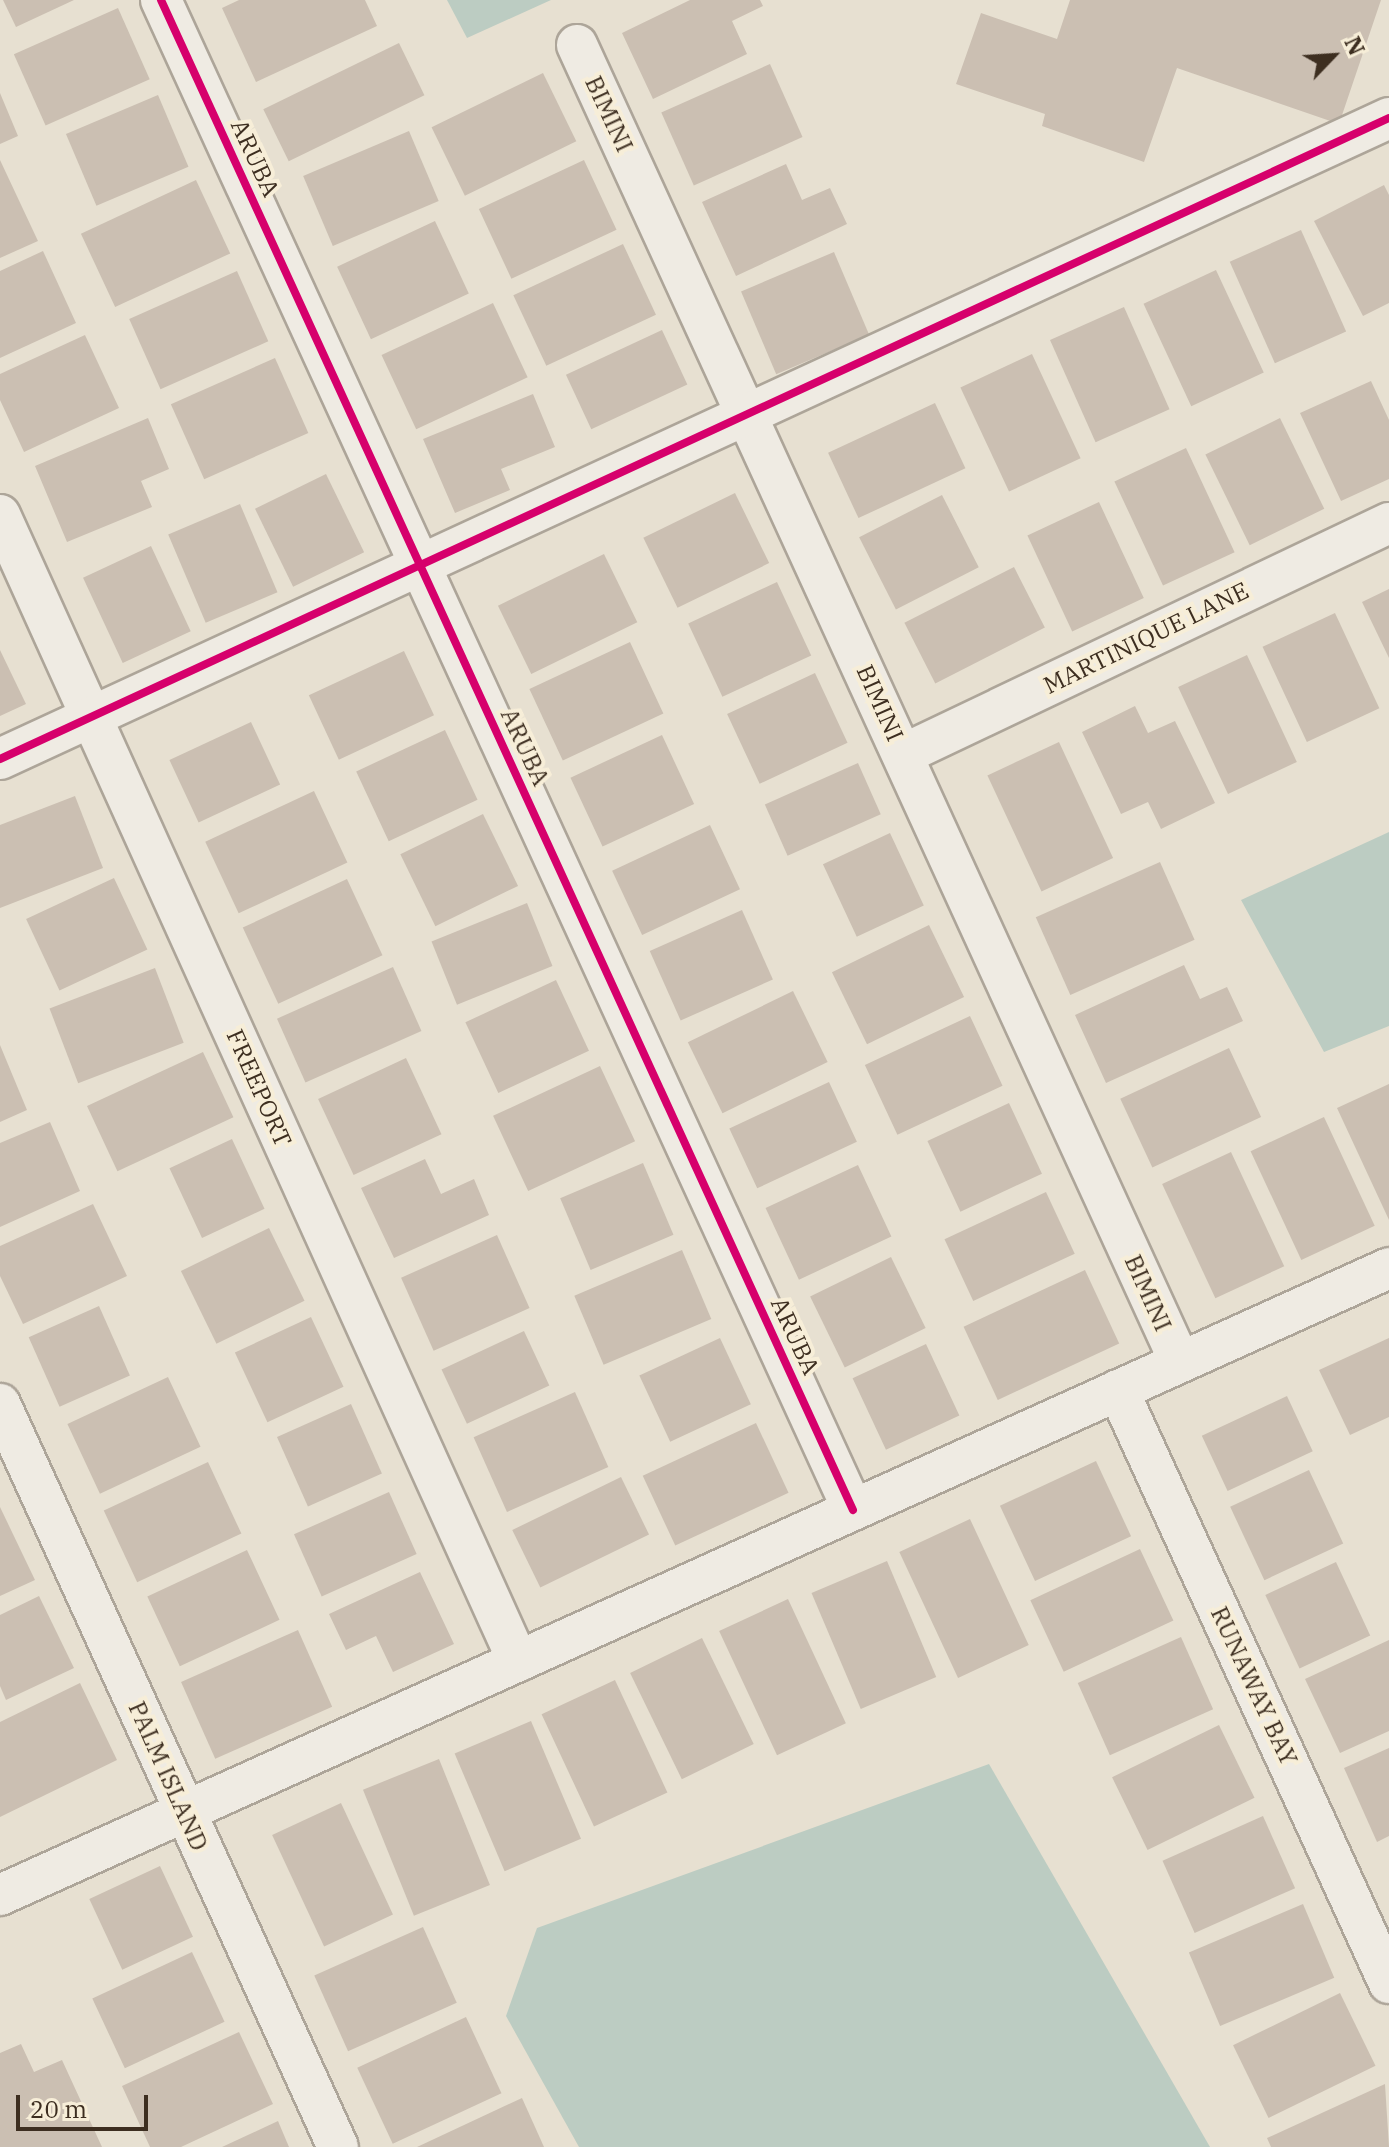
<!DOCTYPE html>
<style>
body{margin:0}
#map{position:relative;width:1389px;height:2147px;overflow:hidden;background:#e7e0d1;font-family:"IBM Plex Serif",serif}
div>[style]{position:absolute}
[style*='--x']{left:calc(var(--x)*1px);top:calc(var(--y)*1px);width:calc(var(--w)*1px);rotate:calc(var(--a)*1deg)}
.water>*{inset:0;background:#bcccc2}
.building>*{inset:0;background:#cbbfb2;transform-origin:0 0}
.roads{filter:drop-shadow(2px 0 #ada599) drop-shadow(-2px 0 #ada599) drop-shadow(0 2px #ada599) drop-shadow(0 -2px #ada599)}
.street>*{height:40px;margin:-20px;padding:0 20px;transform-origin:20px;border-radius:20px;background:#efebe3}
.cycleway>*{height:8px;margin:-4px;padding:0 4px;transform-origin:4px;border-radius:4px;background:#d6006c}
span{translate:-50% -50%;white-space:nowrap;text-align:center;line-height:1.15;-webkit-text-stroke:8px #f7eed8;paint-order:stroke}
.street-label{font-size:24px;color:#3d2e20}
.north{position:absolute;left:1293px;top:16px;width:80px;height:80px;-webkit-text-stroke:6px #f7eed8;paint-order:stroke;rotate:65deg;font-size:22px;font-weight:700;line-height:32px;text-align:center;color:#3d2e20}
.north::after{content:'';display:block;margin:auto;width:28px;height:36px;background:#3d2e20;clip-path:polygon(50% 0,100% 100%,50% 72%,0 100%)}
.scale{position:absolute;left:16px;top:2095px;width:132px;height:36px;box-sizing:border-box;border:4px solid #3d2e20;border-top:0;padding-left:10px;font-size:24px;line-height:28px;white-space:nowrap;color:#3d2e20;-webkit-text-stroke:6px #f7eed8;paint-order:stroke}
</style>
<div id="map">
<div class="water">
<i style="clip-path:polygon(447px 0,551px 0,467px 38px)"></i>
<i style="clip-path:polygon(1389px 832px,1389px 1026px,1324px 1052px,1241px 900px)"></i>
<i style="clip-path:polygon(989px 1764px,1210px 2147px,579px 2147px,506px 2016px,537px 1928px)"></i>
</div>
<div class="building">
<i style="clip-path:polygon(3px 0,74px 0,16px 27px)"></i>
<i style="clip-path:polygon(239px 0,365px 0,377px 26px,256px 82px,222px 8px)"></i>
<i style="clip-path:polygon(690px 0,760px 0,763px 6px,732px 21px,747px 54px,653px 99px,622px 33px)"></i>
<i style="clip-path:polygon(1070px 0,1381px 0,1339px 124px,1177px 68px,1144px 162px,1042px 126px,1045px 114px,956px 84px,981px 13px,1057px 39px)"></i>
<i style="left:118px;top:8px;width:78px;height:114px;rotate:66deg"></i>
<i style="left:399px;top:43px;width:58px;height:151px;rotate:64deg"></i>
<i style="left:770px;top:64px;width:80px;height:119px;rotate:66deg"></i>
<i style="left:543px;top:73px;width:76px;height:124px;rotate:64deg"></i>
<i style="clip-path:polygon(0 93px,18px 136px,0 144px)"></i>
<i style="left:158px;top:95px;width:78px;height:100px;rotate:67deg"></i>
<i style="left:409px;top:131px;width:76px;height:115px;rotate:67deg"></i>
<i style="clip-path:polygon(0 160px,38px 241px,0 258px)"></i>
<i style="left:584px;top:160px;width:77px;height:116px;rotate:65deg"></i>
<i style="clip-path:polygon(786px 164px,802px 200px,830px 188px,847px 224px,736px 276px,702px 202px)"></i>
<i style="left:196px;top:180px;width:81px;height:127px;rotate:65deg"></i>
<i style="clip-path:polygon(1384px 185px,1389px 195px,1389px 303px,1363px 316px,1314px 221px)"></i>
<i style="left:435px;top:221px;width:80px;height:108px;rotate:65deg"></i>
<i style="left:1301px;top:230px;width:111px;height:78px;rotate:66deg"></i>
<i style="left:623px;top:244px;width:78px;height:121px;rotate:65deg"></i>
<i style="clip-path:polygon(43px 251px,76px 323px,0 358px,0 271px)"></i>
<i style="left:834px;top:252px;width:90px;height:101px;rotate:67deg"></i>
<i style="left:1216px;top:270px;width:113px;height:80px;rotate:65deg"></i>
<i style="left:237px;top:271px;width:77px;height:118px;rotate:66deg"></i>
<i style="left:493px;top:303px;width:82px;height:123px;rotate:65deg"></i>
<i style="left:1124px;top:307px;width:112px;height:81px;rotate:66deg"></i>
<i style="left:662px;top:330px;width:60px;height:106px;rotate:65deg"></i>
<i style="clip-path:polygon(85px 335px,119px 408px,24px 452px,0 400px,0 374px)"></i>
<i style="left:1032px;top:354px;width:115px;height:79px;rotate:65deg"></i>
<i style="left:275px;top:358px;width:82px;height:114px;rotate:66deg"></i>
<i style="clip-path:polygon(1371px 381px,1389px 420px,1389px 479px,1341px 501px,1300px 413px)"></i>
<i style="clip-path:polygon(533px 394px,555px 447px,501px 469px,510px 490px,455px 513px,423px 439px)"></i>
<i style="left:935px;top:403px;width:72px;height:118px;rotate:65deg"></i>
<i style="clip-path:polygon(148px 418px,169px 469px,141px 481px,152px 507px,67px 542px,35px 466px)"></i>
<i style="left:1280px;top:418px;width:101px;height:83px;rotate:64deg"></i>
<i style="left:1186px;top:448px;width:115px;height:79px;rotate:65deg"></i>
<i style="left:326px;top:474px;width:87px;height:79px;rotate:64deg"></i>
<i style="left:735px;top:493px;width:78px;height:102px;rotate:64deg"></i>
<i style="left:942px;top:495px;width:81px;height:93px;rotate:63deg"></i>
<i style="left:1099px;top:502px;width:106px;height:79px;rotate:65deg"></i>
<i style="left:240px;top:504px;width:96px;height:78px;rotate:67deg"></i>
<i style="left:151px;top:546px;width:94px;height:75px;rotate:65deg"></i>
<i style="left:604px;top:554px;width:76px;height:118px;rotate:64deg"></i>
<i style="left:1014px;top:567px;width:68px;height:123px;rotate:63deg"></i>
<i style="left:777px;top:582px;width:81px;height:98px;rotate:65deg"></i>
<i style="clip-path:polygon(1389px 589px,1389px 658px,1362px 602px)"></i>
<i style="left:1335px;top:613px;width:105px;height:80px;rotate:65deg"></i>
<i style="left:630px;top:642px;width:79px;height:111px;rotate:65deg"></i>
<i style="clip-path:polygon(0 650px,26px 704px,0 716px)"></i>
<i style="left:404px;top:651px;width:71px;height:105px;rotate:65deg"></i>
<i style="left:1247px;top:655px;width:118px;height:76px;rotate:65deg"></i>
<i style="left:815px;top:673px;width:77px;height:97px;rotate:65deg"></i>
<i style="clip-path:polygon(1135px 706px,1148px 733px,1175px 721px,1215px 803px,1161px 829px,1148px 802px,1121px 814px,1082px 732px)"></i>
<i style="left:251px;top:722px;width:69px;height:90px;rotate:65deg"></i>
<i style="left:445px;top:730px;width:77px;height:98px;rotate:65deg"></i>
<i style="left:662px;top:735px;width:76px;height:101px;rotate:65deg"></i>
<i style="left:1059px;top:742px;width:128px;height:79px;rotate:65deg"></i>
<i style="left:858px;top:763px;width:56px;height:102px;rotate:66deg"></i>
<i style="left:314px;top:791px;width:79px;height:120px;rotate:65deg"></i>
<i style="clip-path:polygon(75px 796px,103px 868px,0 908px,0 825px)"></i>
<i style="left:483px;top:814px;width:80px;height:92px;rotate:64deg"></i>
<i style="left:710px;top:825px;width:71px;height:108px;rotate:65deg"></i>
<i style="left:890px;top:833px;width:80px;height:74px;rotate:65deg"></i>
<i style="left:1160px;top:862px;width:85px;height:136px;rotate:66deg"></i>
<i style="left:114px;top:878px;width:79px;height:97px;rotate:65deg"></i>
<i style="left:347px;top:879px;width:84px;height:115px;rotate:65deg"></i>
<i style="left:527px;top:903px;width:68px;height:103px;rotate:68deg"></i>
<i style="left:742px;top:910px;width:76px;height:101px;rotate:66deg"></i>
<i style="left:929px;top:925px;width:80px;height:108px;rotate:64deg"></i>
<i style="clip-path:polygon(1184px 965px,1200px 999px,1227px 987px,1243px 1021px,1106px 1083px,1075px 1015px)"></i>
<i style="left:393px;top:967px;width:70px;height:127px;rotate:66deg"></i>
<i style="left:155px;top:968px;width:80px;height:113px;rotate:69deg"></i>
<i style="left:556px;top:980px;width:78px;height:100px;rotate:65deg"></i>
<i style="left:793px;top:991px;width:79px;height:117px;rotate:64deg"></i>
<i style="left:970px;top:1016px;width:77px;height:116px;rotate:65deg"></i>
<i style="clip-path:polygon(0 1045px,27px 1110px,0 1122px)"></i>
<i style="left:1229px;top:1048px;width:76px;height:120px;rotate:65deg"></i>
<i style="left:203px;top:1052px;width:72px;height:128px;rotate:65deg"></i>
<i style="left:406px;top:1058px;width:84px;height:97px;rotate:65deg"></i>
<i style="left:600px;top:1066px;width:83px;height:118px;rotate:65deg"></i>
<i style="left:829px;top:1082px;width:66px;height:110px;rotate:65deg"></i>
<i style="clip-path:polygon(1389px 1084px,1389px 1220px,1337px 1108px)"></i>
<i style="left:1009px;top:1103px;width:78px;height:90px;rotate:65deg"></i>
<i style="left:1324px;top:1117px;width:120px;height:81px;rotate:65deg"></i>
<i style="clip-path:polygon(50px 1122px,80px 1191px,0 1227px,0 1143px)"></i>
<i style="left:232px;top:1139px;width:77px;height:69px;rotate:65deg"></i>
<i style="left:1231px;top:1152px;width:126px;height:76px;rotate:65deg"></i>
<i style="clip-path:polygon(425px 1159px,441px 1194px,474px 1179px,489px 1215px,394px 1258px,361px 1188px)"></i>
<i style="left:643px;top:1163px;width:78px;height:90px;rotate:67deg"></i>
<i style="left:858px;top:1165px;width:79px;height:102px;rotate:65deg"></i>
<i style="left:1046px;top:1192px;width:68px;height:112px;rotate:65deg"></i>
<i style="clip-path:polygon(93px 1204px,127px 1276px,23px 1324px,0 1276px,0 1246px)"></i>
<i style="left:269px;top:1228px;width:81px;height:98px;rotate:64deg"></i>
<i style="left:497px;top:1235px;width:80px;height:105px;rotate:66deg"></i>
<i style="left:682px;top:1250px;width:75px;height:117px;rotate:67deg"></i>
<i style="left:891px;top:1257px;width:79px;height:90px;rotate:64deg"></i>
<i style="left:1085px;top:1270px;width:81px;height:134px;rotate:65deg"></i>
<i style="left:99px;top:1306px;width:76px;height:77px;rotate:66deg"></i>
<i style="left:311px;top:1317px;width:77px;height:84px;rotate:65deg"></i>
<i style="left:524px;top:1331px;width:60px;height:91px;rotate:65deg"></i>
<i style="left:720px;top:1338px;width:73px;height:89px;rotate:65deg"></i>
<i style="clip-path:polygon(1389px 1338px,1389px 1417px,1350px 1435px,1319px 1370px)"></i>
<i style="left:926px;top:1344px;width:79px;height:81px;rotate:65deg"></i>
<i style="left:168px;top:1377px;width:77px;height:111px;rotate:65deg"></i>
<i style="left:575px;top:1392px;width:82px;height:111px;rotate:66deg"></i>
<i style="left:1287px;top:1396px;width:61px;height:94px;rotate:65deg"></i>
<i style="left:351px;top:1404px;width:76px;height:81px;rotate:66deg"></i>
<i style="left:756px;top:1423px;width:77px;height:125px;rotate:65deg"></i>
<i style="left:1096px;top:1461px;width:83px;height:106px;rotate:65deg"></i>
<i style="left:208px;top:1462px;width:79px;height:115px;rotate:65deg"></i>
<i style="left:1309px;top:1470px;width:81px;height:87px;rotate:65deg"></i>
<i style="left:621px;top:1477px;width:64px;height:121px;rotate:64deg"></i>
<i style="left:389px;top:1492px;width:68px;height:104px;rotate:66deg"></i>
<i style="clip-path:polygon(0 1507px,35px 1580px,0 1596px)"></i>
<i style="left:970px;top:1519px;width:139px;height:78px;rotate:65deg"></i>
<i style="left:1140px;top:1549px;width:79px;height:121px;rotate:65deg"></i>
<i style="left:247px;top:1550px;width:77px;height:110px;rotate:65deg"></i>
<i style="left:887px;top:1561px;width:126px;height:82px;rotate:67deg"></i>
<i style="left:1336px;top:1562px;width:81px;height:78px;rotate:65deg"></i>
<i style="clip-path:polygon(420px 1572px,454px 1644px,393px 1672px,376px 1636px,346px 1650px,329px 1614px)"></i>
<i style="clip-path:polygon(39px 1596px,74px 1668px,6px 1700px,0 1686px,0 1615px)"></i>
<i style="left:788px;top:1599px;width:137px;height:76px;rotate:65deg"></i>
<i style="left:298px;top:1630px;width:84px;height:128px;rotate:66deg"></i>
<i style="left:1181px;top:1637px;width:79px;height:113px;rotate:66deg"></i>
<i style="left:702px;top:1638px;width:118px;height:80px;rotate:64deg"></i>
<i style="clip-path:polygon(1389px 1640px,1389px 1731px,1340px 1753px,1305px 1679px)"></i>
<i style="left:615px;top:1680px;width:124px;height:81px;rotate:65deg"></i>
<i style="clip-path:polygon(80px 1683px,117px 1760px,0 1817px,0 1722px)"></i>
<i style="left:531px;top:1721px;width:128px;height:83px;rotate:67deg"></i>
<i style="left:1219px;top:1725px;width:81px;height:119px;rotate:64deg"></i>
<i style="clip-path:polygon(1389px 1748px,1389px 1836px,1377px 1842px,1344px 1768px)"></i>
<i style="left:439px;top:1759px;width:136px;height:82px;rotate:68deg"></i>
<i style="left:341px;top:1803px;width:123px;height:76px;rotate:65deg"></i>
<i style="left:1263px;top:1816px;width:79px;height:110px;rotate:66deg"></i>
<i style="left:160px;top:1866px;width:78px;height:78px;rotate:65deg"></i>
<i style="left:1303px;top:1904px;width:80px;height:124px;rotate:67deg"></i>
<i style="left:423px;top:1927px;width:83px;height:119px;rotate:66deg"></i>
<i style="left:192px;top:1952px;width:77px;height:110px;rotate:65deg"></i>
<i style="left:1340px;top:1993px;width:81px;height:119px;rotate:64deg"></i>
<i style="left:466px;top:2017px;width:84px;height:120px;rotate:65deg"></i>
<i style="clip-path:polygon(239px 2032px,273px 2104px,181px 2147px,150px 2147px,122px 2086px)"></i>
<i style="clip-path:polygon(21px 2044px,34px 2072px,62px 2060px,102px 2147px,0 2147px,0 2053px)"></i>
<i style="clip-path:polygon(1385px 2084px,1389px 2147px,1271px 2147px,1267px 2138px)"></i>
<i style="clip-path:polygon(522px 2098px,544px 2147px,417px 2147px)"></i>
<i style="clip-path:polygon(278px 2121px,289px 2147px,222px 2147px)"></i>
</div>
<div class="roads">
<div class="street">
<i style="--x:161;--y:0;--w:1661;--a:65.38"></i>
<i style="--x:577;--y:45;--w:1448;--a:65.4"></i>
<i style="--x:0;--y:515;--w:1258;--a:65.68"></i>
<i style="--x:904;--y:754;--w:537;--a:-25.47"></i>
<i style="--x:0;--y:759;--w:1530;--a:-24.77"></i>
<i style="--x:1118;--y:1390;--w:652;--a:65.44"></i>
<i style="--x:0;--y:1404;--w:816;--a:65.54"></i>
<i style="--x:0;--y:1895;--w:1524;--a:-24.29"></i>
</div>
</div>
<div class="cycleway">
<i style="--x:161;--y:0;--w:1661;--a:65.38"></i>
<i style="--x:0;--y:759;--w:1530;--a:-24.77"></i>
</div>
<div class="street-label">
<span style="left:609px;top:114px;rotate:65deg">BIMINI</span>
<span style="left:255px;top:158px;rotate:65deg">ARUBA</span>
<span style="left:1146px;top:638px;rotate:-26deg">MARTINIQUE LANE</span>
<span style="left:880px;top:703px;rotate:66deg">BIMINI</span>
<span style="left:525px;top:747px;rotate:65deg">ARUBA</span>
<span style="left:259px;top:1088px;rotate:66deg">FREEPORT</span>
<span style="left:1148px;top:1293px;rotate:66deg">BIMINI</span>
<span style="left:795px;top:1336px;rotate:65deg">ARUBA</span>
<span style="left:1254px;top:1686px;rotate:65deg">RUNAWAY BAY</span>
<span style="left:168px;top:1776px;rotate:66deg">PALM ISLAND</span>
</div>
<div class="north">N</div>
<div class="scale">20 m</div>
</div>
